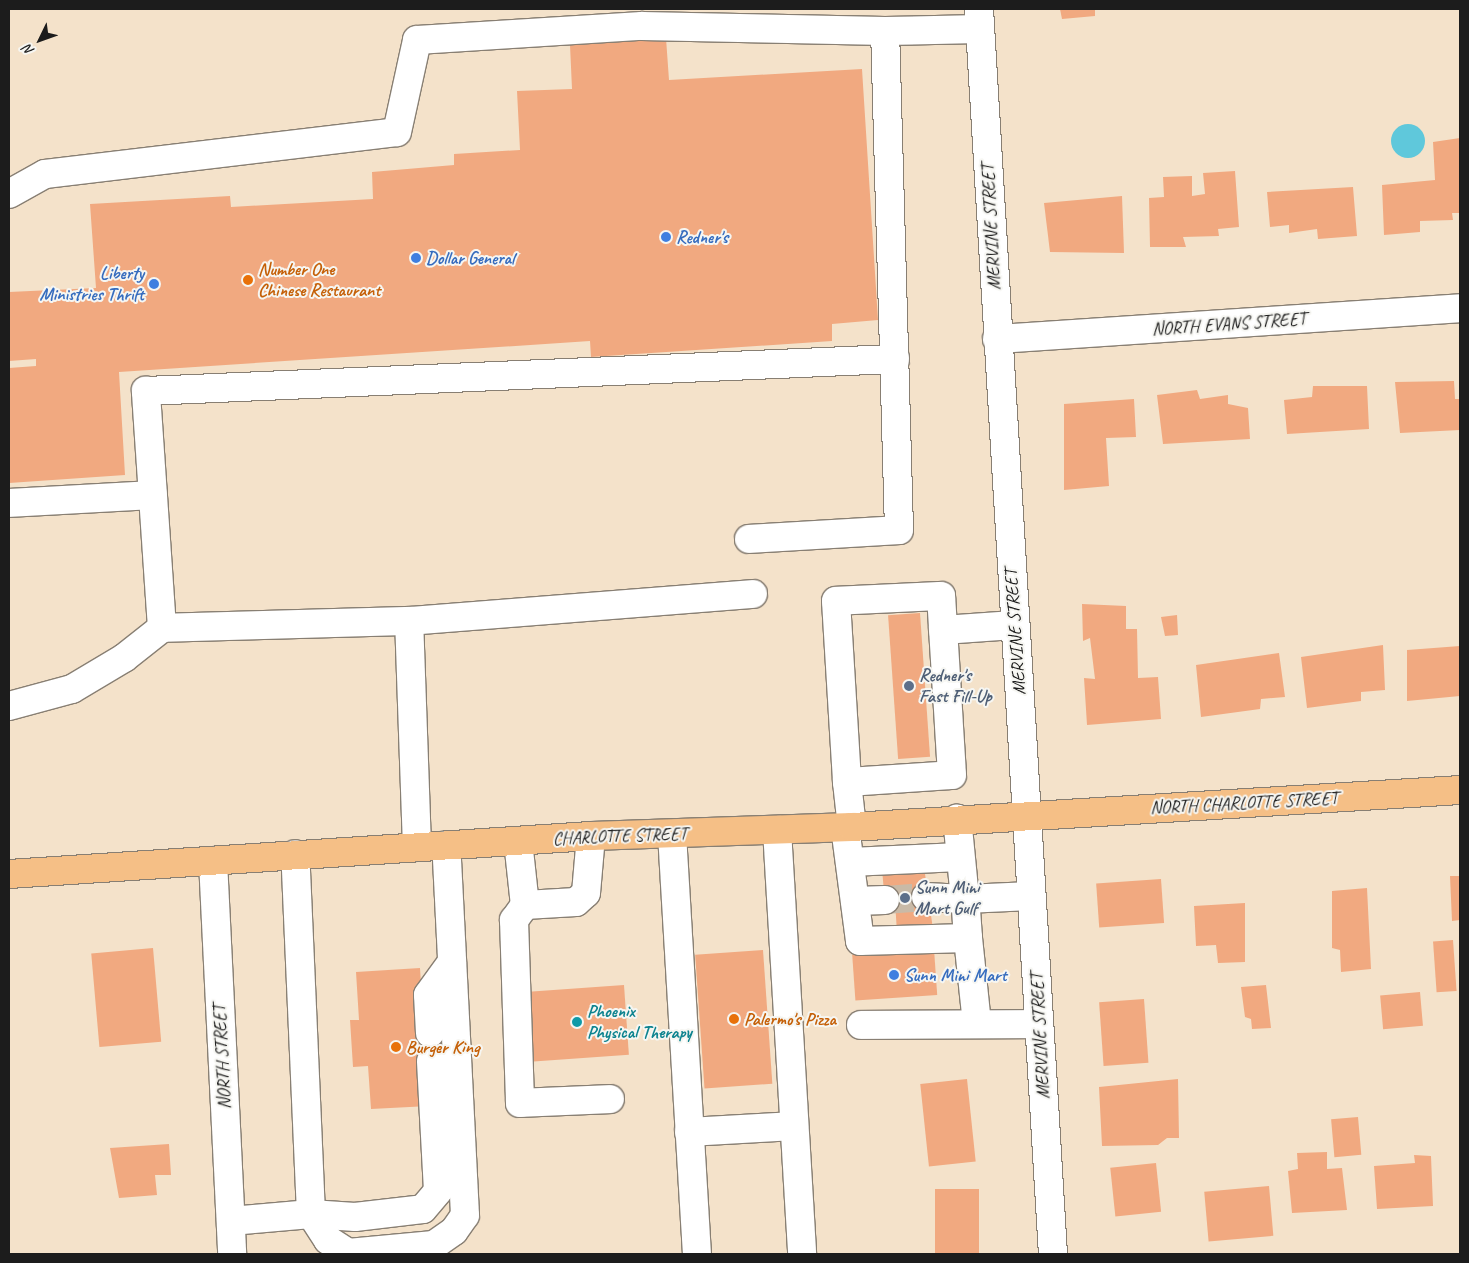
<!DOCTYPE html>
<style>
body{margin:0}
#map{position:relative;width:1469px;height:1263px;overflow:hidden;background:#f4e2ca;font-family:Caveat,sans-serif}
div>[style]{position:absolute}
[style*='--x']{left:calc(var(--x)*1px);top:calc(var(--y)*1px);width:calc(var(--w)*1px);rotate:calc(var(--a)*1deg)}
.water>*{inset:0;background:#5fc8db}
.round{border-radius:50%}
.building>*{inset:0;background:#f1a980;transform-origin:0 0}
.minor-tunnel>*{height:28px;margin-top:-14px;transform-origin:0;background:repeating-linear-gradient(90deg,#c9baa7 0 28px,transparent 0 42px)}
.roads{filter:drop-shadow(1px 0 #887f73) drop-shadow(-1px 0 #887f73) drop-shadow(0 1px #887f73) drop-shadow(0 -1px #887f73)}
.minor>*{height:28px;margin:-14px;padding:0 14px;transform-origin:14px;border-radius:14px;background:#fff}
.major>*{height:28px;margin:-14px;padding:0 14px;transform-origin:14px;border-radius:14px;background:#f5bf86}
.dots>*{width:14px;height:14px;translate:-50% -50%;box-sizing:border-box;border:2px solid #f6f6f2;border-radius:50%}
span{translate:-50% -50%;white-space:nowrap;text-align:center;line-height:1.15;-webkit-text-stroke:4px #f6f6f2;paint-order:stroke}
.street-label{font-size:18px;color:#1c1c1c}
.shop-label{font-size:18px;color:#366cbe;font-weight:700}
.left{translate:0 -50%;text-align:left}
.right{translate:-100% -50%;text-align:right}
.food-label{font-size:18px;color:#c56008;font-weight:700}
.service-label{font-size:18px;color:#4e5e75;font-weight:700}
.culture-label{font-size:18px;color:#0d838f;font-weight:700}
.frame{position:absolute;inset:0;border:10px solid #1c1c1c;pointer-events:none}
.north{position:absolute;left:15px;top:15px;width:50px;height:50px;-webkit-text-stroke:4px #f6f6f2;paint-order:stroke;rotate:228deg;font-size:14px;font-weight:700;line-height:20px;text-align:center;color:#1c1c1c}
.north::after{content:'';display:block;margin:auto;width:18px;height:22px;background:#1c1c1c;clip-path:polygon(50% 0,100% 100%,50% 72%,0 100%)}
</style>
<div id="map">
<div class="water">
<i class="round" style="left:1391px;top:124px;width:34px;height:34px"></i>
</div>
<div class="building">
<i style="clip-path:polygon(1060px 9px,1095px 9px,1095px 16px,1062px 19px)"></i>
<i style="clip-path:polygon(666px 38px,669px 80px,862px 69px,878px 320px,832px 324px,832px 341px,591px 357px,590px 341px,119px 372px,125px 475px,9px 483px,9px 368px,36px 366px,36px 359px,9px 361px,9px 292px,96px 288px,90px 204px,230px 196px,231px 207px,373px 199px,372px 172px,454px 165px,454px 154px,520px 150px,517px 91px,572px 89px,570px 45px)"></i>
<i style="clip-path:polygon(1460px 138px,1460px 213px,1452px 213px,1453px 220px,1420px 221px,1420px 232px,1384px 235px,1382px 185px,1435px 180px,1433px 142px)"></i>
<i style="clip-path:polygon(1235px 171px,1239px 227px,1218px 229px,1219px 236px,1183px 237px,1186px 247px,1150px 247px,1149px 198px,1164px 197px,1163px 177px,1192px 176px,1192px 196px,1205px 194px,1203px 173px)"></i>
<i style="clip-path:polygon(1353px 187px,1357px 236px,1318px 239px,1317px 229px,1289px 233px,1289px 225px,1270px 227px,1267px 192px)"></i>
<i style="clip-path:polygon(1122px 196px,1124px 253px,1050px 252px,1044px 203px)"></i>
<i style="clip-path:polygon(1454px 381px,1455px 399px,1460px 399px,1460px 430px,1400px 433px,1395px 382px)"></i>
<i style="clip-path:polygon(1313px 386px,1367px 386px,1369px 429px,1287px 434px,1284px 400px,1312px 397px)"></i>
<i style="clip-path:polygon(1197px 390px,1200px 399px,1228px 395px,1228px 404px,1248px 408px,1250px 439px,1163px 444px,1157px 395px)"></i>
<i style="clip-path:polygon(1134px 399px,1136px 437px,1106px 438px,1109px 486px,1064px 490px,1064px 404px)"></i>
<i style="clip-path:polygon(1082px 604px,1126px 606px,1126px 629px,1137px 629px,1138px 678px,1158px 677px,1161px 719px,1087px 725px,1084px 678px,1095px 679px,1090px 638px,1083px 641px)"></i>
<i style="left:920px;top:613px;width:144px;height:32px;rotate:86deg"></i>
<i style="clip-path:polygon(1177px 615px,1178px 635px,1165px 636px,1161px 617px)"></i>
<i style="clip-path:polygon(1383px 645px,1385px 690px,1361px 692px,1361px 701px,1307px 708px,1301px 657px)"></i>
<i style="clip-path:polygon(1460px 646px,1460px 696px,1407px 701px,1407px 650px)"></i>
<i style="clip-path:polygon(1279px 653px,1285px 697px,1261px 699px,1260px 709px,1201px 717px,1196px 665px)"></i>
<i style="clip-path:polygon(924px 867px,933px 929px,897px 932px,895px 902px,885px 903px,882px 869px)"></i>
<i style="clip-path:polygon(1450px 876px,1460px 876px,1460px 920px,1452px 921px)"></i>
<i style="left:1161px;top:879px;width:44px;height:65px;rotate:86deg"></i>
<i style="clip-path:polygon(1367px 888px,1371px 969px,1341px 972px,1340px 950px,1332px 948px,1332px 891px)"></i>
<i style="clip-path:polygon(1245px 903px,1245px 962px,1218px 963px,1216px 945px,1196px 946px,1194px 906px)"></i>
<i style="left:1453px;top:940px;width:51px;height:20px;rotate:86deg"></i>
<i style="left:153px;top:948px;width:94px;height:62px;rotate:85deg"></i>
<i style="left:934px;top:949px;width:46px;height:82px;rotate:86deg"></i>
<i style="left:763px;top:950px;width:134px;height:68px;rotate:86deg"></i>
<i style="clip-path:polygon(420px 968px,424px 1033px,441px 1032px,442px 1060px,429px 1106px,371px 1109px,368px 1066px,353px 1067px,350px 1020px,359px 1020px,356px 972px)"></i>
<i style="left:624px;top:985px;width:70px;height:99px;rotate:86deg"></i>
<i style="clip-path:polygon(1266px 985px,1271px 1028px,1252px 1029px,1251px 1019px,1245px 1017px,1241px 987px)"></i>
<i style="left:1420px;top:992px;width:34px;height:40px;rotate:85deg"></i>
<i style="left:1144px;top:999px;width:64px;height:45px;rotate:86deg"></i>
<i style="left:967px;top:1079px;width:83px;height:47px;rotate:84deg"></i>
<i style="clip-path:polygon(1178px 1079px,1179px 1138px,1167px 1138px,1158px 1145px,1102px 1146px,1099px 1087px)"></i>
<i style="left:1358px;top:1117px;width:38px;height:27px;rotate:85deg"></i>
<i style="clip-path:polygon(169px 1144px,171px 1175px,155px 1175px,157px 1195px,119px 1198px,110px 1148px)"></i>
<i style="clip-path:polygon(1327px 1152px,1327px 1169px,1342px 1168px,1347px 1210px,1292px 1213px,1288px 1171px,1298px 1169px,1297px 1153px)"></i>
<i style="clip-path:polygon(1414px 1155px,1431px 1156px,1433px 1206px,1377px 1209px,1374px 1166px,1415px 1163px)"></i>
<i style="left:1156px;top:1163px;width:49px;height:46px;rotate:84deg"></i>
<i style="left:1269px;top:1186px;width:50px;height:65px;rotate:85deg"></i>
<i style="left:935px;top:1189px;width:44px;height:65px"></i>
</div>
<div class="minor-tunnel">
<i style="--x:885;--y:900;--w:41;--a:-4.2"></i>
</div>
<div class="roads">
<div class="minor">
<i style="--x:979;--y:9;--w:1247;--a:86.6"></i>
<i style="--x:9;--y:194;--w:41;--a:-29.1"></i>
<i style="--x:45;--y:174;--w:354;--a:-6.8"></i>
<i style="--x:397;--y:132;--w:94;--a:-77.7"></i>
<i style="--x:417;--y:40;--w:225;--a:-3.6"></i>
<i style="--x:642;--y:26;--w:243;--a:1.2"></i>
<i style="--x:885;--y:31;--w:95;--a:-1.2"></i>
<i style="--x:997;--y:339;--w:464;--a:-3.8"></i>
<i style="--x:9;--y:503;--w:144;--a:-3.2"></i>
<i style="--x:749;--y:539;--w:150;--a:-3.4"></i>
<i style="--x:899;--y:530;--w:499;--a:-91.6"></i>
<i style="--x:409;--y:621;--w:247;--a:178.4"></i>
<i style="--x:162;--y:628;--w:238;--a:-93.9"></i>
<i style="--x:146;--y:391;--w:750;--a:-2.45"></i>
<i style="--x:943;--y:630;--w:71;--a:-4"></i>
<i style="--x:9;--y:706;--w:65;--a:-15.1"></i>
<i style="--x:72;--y:689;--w:61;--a:-30.8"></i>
<i style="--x:124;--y:658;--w:48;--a:-38.3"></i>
<i style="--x:847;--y:782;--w:105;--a:-3.8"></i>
<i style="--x:952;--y:775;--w:179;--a:-93.5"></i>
<i style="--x:941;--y:596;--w:105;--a:177.3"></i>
<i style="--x:836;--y:601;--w:181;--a:86.5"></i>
<i style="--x:847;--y:782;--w:45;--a:83.7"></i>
<i style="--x:845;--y:827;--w:115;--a:82.5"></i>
<i style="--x:860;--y:941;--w:108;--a:-1.6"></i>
<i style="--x:968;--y:938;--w:39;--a:-94"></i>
<i style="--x:965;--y:899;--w:66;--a:-2.6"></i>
<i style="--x:777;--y:830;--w:425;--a:86.6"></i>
<i style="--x:672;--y:834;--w:421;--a:86.6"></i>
<i style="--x:518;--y:841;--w:64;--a:83.8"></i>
<i style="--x:525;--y:905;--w:51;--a:-3.4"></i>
<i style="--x:576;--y:902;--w:13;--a:-42"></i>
<i style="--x:586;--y:893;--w:57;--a:-85"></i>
<i style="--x:417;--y:847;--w:226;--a:-92"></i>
<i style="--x:409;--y:621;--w:345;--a:-4.5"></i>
<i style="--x:213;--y:861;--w:393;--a:87.2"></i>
<i style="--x:850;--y:862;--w:110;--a:-2.6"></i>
<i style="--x:926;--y:897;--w:39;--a:3"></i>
<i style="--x:965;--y:899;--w:81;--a:-95.6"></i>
<i style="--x:855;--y:901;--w:30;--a:-2"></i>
<i style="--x:525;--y:905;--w:19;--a:126"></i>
<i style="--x:514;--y:920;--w:183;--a:88.1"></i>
<i style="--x:520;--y:1103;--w:90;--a:-2.5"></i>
<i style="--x:968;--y:938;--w:86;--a:84"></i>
<i style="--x:861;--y:1025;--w:178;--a:-0.3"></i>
<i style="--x:430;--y:1033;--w:38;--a:-93"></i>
<i style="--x:428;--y:995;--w:41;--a:-54"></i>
<i style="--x:689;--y:1132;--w:105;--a:-3.3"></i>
<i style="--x:311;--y:1214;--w:31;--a:57"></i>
<i style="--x:328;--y:1240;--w:24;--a:33"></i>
<i style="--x:348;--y:1253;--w:86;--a:-5.3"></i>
<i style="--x:434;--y:1245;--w:24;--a:-35"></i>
<i style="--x:454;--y:1231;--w:19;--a:-55"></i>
<i style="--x:465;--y:1215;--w:370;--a:-92.9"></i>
<i style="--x:311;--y:1214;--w:44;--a:3.9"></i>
<i style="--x:355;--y:1217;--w:68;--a:-6.7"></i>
<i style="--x:423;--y:1209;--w:23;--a:-50"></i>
<i style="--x:438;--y:1191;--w:130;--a:-93.1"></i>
<i style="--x:231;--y:1221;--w:80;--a:-5"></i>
<i style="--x:311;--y:1214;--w:360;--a:-92.5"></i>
</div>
<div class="major">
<i style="--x:9;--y:874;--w:583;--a:-3.74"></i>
<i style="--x:591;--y:836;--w:261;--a:-2"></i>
<i style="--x:852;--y:827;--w:609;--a:-3.48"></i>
</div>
</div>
<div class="dots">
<i style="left:666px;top:237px;background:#3f7fe0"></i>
<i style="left:416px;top:258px;background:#3f7fe0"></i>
<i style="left:248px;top:280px;background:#e8710a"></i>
<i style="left:154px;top:284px;background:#3f7fe0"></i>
<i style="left:909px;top:686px;background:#5c6f8a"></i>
<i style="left:905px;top:898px;background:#5c6f8a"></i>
<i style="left:894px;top:975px;background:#3f7fe0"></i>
<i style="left:734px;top:1019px;background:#e8710a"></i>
<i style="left:577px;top:1022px;background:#0f9aa8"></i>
<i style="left:396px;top:1047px;background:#e8710a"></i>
</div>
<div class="street-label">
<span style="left:991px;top:227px;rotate:-93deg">MERVINE STREET</span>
<span style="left:1229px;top:324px;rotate:-4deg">NORTH EVANS STREET</span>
<span style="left:1015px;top:632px;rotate:-94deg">MERVINE STREET</span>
<span style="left:1244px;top:803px;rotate:-3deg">NORTH CHARLOTTE STREET</span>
<span style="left:620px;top:836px;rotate:-2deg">CHARLOTTE STREET</span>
<span style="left:1040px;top:1036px;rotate:-93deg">MERVINE STREET</span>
<span style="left:222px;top:1057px;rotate:-93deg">NORTH STREET</span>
</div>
<div class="shop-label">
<span class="left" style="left:676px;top:237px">Redner's</span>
<span class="left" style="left:426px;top:258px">Dollar General</span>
<span class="right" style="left:144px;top:284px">Liberty<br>Ministries Thrift</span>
<span class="left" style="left:904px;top:975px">Sunn Mini Mart</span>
</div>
<div class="food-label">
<span class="left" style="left:258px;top:280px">Number One<br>Chinese Restaurant</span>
<span class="left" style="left:744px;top:1019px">Palermo's Pizza</span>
<span class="left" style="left:406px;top:1047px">Burger King</span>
</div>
<div class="service-label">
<span class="left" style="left:919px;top:686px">Redner's<br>Fast Fill-Up</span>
<span class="left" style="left:915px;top:898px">Sunn Mini<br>Mart Gulf</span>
</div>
<div class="culture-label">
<span class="left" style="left:587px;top:1022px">Phoenix<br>Physical Therapy</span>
</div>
<div class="frame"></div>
<div class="north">N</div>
</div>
